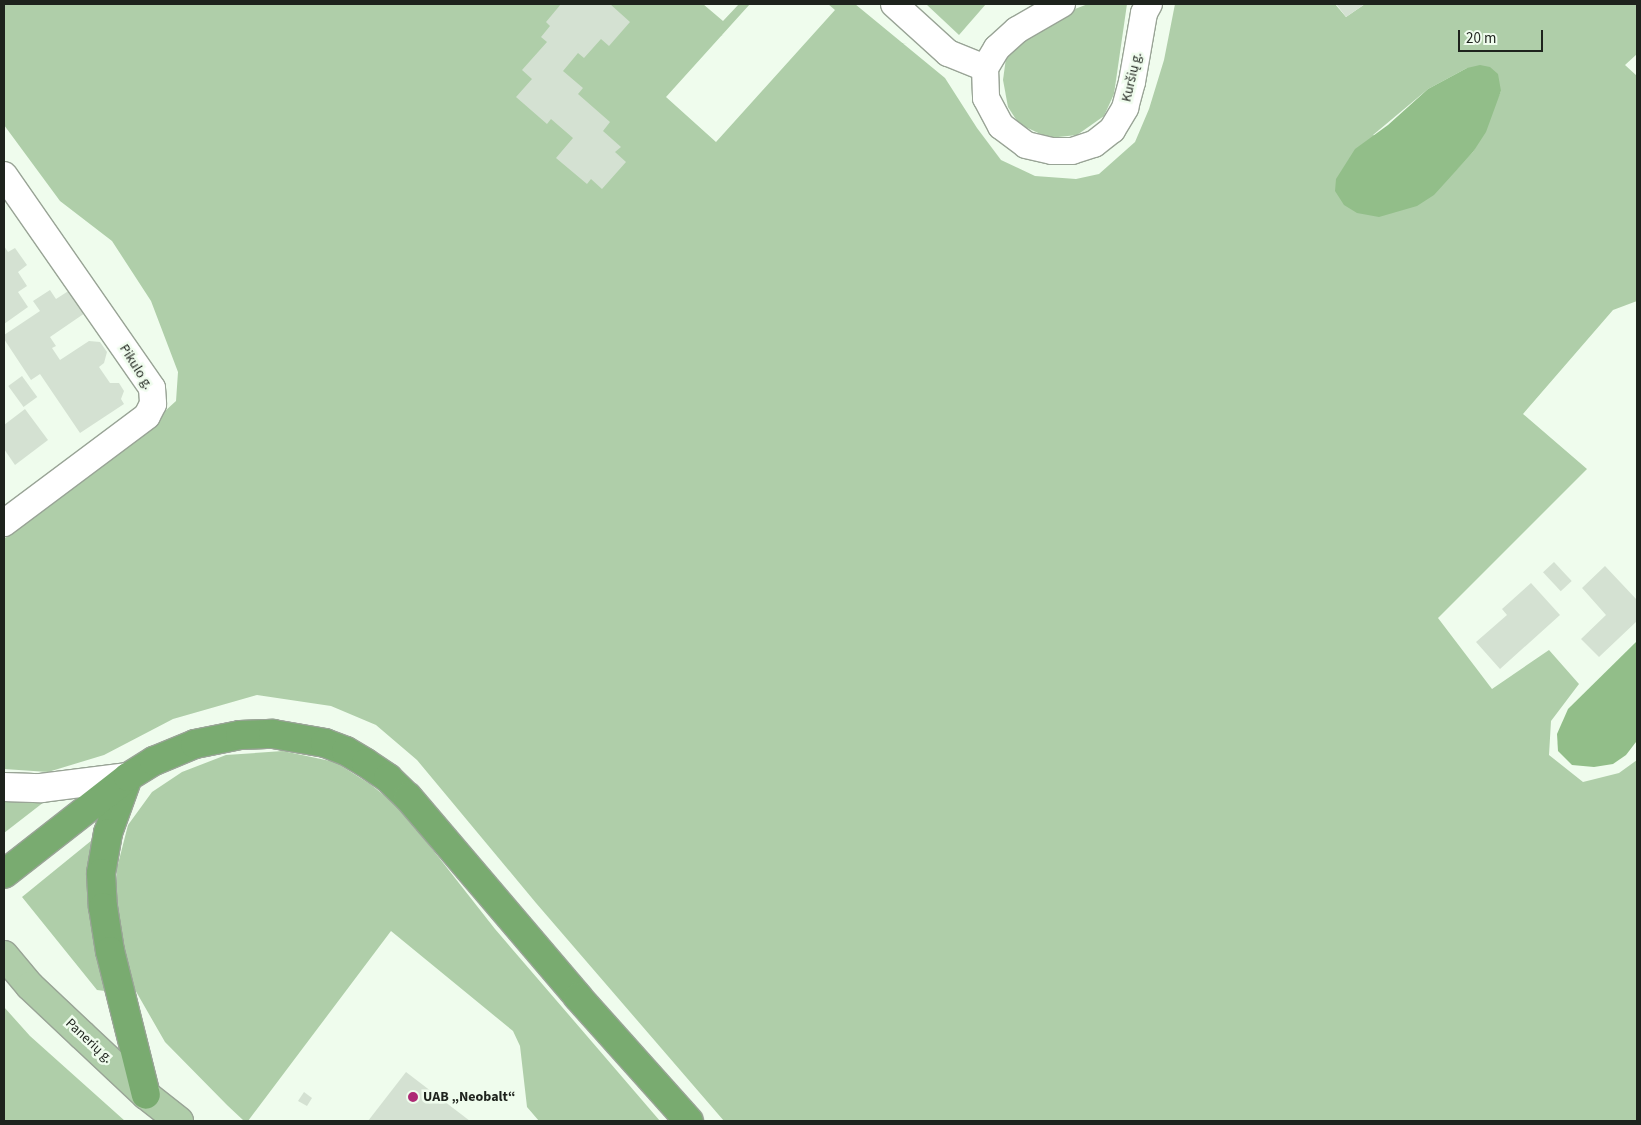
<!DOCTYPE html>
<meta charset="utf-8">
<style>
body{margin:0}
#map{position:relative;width:1641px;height:1125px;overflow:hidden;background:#effced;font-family:"Source Sans 3",sans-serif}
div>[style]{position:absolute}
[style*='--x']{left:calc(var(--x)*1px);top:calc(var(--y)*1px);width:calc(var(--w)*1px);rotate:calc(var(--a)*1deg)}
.green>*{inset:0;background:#afcea9}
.water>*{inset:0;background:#92be89}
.building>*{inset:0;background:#d4e1d2;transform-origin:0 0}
.roads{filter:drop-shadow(1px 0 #99a496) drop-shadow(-1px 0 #99a496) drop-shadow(0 1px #99a496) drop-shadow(0 -1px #99a496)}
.street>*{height:26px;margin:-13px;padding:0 13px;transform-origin:13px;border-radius:13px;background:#fff}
.secondary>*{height:28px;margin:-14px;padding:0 14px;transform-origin:14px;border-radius:14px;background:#fff}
.primary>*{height:28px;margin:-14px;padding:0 14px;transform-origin:14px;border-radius:14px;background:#afcda9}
.highway>*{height:28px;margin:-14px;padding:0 14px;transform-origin:14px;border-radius:14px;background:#79ab70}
.dots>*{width:14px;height:14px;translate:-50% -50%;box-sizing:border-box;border:2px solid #effced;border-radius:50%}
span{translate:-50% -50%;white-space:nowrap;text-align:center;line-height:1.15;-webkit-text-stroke:5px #effced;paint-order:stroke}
.street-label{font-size:14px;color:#1e231d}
.poi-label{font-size:14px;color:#1e231d;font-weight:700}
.left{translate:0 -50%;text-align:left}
.frame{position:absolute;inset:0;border:5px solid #1e231d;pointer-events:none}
.scale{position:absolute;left:1458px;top:30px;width:85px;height:22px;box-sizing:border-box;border:2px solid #1e231d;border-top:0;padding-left:6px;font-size:15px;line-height:18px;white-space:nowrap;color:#1e231d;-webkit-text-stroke:4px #effced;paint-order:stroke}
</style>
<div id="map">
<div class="green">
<i style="clip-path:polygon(evenodd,4px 4px,703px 4px,723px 21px,739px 4px,750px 4px,666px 97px,716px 142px,835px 10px,828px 4px,855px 4px,945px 78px,977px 128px,1001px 160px,1035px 176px,1076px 179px,1099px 174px,1135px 142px,1149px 109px,1164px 60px,1175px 4px,1335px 4px,1346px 17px,1365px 4px,1637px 4px,1637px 54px,1625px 65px,1637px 76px,1637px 301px,1613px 310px,1523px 414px,1587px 469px,1438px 618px,1492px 689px,1549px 650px,1579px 684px,1551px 721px,1549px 755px,1583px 782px,1619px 773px,1637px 760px,1637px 1121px,724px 1121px,536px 903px,417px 760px,376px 725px,331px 706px,257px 695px,173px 719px,104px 755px,48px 772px,4px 769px,4px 539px,142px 432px,176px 401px,178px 372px,151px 301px,112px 241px,60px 201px,4px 125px,4px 4px,1467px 68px,1501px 91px,1473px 152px,1457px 169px,1373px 135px,1428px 89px,1467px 68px)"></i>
<i style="clip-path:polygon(926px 4px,986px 4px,959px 35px)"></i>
<i style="clip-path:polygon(1088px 4px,1127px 4px,1114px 94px,1104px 116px,1077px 135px,1049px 138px,1019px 124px,1008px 107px,1003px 80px,1006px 58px,1026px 37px,1067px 12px)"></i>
<i style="clip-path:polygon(283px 751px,335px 762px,370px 784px,400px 808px,495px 929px,660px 1121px,539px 1121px,527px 1107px,520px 1046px,513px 1031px,391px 931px,248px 1121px,244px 1121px,227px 1105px,165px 1042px,134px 988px,115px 918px,117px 868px,128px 825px,152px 792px,182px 772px,226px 755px)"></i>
<i style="clip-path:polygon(4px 796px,46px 798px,44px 802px,4px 833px)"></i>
<i style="clip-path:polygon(97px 836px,89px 873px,88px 903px,100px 964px,108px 984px,105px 991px,97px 990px,22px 897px)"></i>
<i style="clip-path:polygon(4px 1007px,30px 1036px,125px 1121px,4px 1121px)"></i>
</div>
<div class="water">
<i style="clip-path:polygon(1480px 65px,1490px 67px,1498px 74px,1501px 91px,1486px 132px,1473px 152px,1434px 195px,1417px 206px,1379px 217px,1357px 213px,1344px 205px,1335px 191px,1336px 179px,1355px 149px,1388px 125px,1428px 89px,1467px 68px)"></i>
<i style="clip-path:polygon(1637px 641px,1636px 742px,1626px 755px,1613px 764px,1594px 767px,1572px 765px,1558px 751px,1557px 734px,1568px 709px)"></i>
</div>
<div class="building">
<i style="clip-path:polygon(561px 4px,610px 4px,630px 22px,609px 46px,601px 39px,584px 58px,578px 53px,563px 71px,583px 88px,578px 94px,610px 122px,603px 131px,621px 147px,615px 152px,626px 162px,602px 189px,591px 179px,587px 184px,556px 158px,573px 138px,551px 119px,547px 124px,516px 97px,532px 79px,522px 70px,547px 42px,541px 37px,550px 26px,546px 22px)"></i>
<i style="clip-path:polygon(1336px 4px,1365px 4px,1346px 17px)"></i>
<i style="clip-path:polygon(4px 246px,8px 252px,15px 248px,27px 265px,18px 272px,27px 286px,18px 292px,28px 307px,4px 324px)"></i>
<i style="clip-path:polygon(50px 290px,56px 299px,70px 290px,85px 313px,50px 337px,56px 346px,52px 348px,60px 360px,89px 341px,100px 342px,107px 352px,104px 363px,99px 367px,110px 383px,119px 383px,124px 391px,121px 399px,124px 404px,80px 433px,40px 374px,31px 380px,4px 339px,4px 335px,40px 311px,33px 301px)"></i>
<i style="left:22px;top:376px;width:26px;height:17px;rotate:54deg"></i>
<i style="clip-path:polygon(25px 409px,48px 440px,15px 465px,4px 449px,4px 425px)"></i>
<i style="left:1554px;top:562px;width:26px;height:15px;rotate:47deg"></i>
<i style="clip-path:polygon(1605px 566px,1637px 600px,1637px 621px,1599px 657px,1581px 639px,1606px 615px,1582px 588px)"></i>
<i style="clip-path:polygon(1531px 583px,1560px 615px,1500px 669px,1476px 642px,1507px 615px,1502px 609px)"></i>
<i style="clip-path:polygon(406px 1072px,470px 1121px,368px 1121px)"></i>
<i style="clip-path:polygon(304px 1092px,312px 1098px,307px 1106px,298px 1101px)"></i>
</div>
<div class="roads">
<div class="street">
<i style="--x:894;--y:4;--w:73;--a:42.2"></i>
<i style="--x:948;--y:53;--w:40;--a:22"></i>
<i style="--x:1062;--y:4;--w:52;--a:150"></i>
<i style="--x:1017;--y:30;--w:27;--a:138"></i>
<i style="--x:997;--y:48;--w:23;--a:121"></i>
<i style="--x:985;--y:68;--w:30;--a:88"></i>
<i style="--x:986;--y:98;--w:32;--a:62"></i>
<i style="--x:1001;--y:126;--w:31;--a:37"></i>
<i style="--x:1026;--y:145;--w:27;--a:13"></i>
<i style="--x:1052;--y:151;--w:20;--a:0"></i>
<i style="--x:1072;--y:151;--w:23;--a:-18"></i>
<i style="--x:1094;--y:144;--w:23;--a:-38"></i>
<i style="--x:1112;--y:130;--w:26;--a:-59"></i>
<i style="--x:1125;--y:108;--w:27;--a:-75"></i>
<i style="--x:1132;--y:82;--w:70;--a:-80.1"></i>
<i style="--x:1144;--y:13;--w:10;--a:-61"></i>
<i style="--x:4;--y:175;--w:259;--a:55.2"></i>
<i style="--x:152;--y:388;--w:16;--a:86"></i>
<i style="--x:153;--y:404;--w:13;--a:117"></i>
<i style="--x:147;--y:416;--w:179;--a:143.2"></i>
</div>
<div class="secondary">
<i style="--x:4;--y:787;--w:37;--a:2"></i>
<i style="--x:41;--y:788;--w:88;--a:-7.2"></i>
</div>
<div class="primary">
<i style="--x:4;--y:955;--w:40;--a:50"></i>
<i style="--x:30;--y:986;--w:71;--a:43.3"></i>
<i style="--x:82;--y:1035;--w:88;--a:43.2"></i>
<i style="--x:146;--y:1095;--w:42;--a:38.2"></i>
</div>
<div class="highway">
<i style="--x:128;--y:777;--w:59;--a:109.7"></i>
<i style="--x:108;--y:833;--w:41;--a:99.9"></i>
<i style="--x:101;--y:873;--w:34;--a:87"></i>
<i style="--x:103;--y:907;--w:45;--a:81"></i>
<i style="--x:110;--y:951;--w:148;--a:76"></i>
<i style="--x:4;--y:874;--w:157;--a:-38"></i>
<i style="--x:128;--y:777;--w:31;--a:-32"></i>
<i style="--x:154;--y:761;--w:44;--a:-22.5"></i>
<i style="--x:195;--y:744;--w:46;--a:-11.3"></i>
<i style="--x:240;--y:735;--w:33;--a:-2"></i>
<i style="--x:273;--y:734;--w:53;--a:9.8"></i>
<i style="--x:325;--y:743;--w:22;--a:21"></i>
<i style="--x:346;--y:751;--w:23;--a:31"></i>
<i style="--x:366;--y:763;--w:27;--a:34"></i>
<i style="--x:388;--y:778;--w:28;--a:44"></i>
<i style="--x:408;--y:797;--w:262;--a:49.6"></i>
<i style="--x:578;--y:997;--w:166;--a:48.2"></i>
</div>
</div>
<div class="dots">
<i style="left:413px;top:1097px;background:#ad2a75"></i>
</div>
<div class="street-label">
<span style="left:1132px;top:77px;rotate:-77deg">Kuršių g.</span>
<span style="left:136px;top:367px;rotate:58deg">Pikulo g.</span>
<span style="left:89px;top:1041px;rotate:43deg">Panerių g.</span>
</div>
<div class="poi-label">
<span class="left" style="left:423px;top:1097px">UAB „Neobalt“</span>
</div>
<div class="frame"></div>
<div class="scale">20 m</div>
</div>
